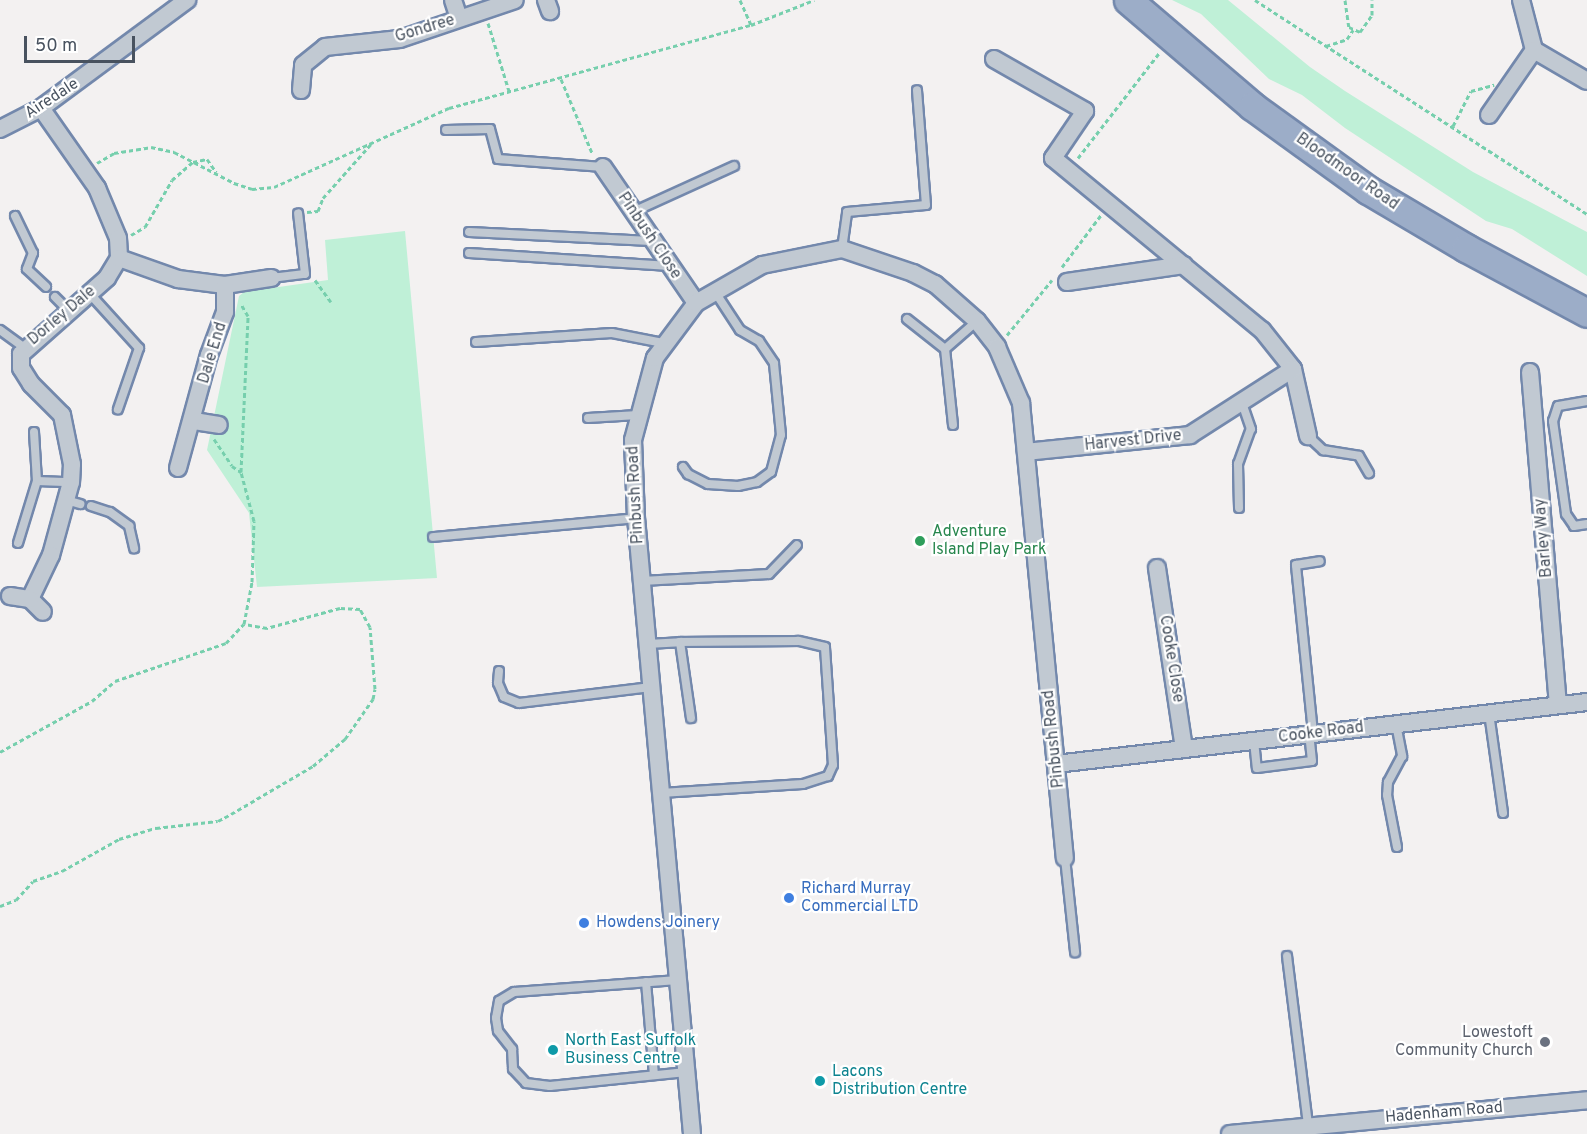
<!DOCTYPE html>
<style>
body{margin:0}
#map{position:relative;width:1587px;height:1134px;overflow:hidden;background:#f3f1f1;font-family:Overpass,sans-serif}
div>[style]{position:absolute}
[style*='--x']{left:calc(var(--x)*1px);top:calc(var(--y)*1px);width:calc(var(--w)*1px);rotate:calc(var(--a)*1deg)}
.green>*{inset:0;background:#bff0d7}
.path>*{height:3px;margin-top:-1.5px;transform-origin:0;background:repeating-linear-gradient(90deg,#76cfad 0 4.5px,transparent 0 7.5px)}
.roads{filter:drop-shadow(2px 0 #7388ac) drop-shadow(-2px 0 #7388ac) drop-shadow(0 2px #7388ac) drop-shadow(0 -2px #7388ac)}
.service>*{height:8px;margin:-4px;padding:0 4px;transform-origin:4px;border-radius:4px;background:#c1c9d2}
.minor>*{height:16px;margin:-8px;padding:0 8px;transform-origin:8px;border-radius:8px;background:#c1c9d2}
.trunk>*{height:27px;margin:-13.5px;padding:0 13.5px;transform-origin:13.5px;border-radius:13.5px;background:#9cadc8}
.dots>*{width:16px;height:16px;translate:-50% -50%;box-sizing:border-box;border:3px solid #fff;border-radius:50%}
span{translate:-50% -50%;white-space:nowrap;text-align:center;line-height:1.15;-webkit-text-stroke:4.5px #fff;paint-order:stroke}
.street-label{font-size:16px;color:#48525f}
.leisure-label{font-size:16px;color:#27864d}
.left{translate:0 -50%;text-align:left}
.shop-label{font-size:16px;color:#366cbe}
.worship-label{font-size:16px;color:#5b616d}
.right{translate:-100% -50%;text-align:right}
.culture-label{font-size:16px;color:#0d838f}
.scale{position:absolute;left:24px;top:36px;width:111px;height:27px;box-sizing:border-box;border:3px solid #48525f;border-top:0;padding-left:8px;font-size:18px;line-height:21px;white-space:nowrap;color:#48525f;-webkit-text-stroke:4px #fff;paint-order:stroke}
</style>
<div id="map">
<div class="green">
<i style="clip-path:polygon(1172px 0,1228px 0,1310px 67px,1345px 91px,1473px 172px,1587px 232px,1587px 276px,1512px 229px,1486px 221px,1345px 128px,1302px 95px,1269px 79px,1201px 14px)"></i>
<i style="clip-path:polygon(405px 231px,437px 578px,257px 587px,249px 513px,207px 450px,239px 296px,244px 292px,328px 280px,325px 240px)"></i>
</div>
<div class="path">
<i style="--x:740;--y:0;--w:27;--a:66"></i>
<i style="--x:751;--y:25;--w:68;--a:-21.6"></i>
<i style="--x:1255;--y:0;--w:395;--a:32.8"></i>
<i style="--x:1345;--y:0;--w:27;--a:82"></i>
<i style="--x:1349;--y:27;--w:12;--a:24"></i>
<i style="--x:1360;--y:32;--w:21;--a:-55"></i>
<i style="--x:1372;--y:15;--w:15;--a:-90"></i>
<i style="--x:488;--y:23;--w:71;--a:72.8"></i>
<i style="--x:1326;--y:46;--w:22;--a:-18"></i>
<i style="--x:1347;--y:39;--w:11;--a:-56"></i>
<i style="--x:561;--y:79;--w:82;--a:67.2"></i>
<i style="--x:1453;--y:126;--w:39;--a:-63"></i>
<i style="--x:1471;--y:91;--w:24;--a:-15"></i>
<i style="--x:1078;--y:158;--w:134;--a:-52.3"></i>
<i style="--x:97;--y:163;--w:20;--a:-30"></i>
<i style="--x:114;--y:153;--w:37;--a:-9"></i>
<i style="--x:151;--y:147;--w:24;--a:12"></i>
<i style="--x:174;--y:152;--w:68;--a:27.3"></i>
<i style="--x:234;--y:183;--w:19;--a:18"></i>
<i style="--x:252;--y:189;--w:22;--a:-5"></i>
<i style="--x:274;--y:187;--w:192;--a:-24.3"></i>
<i style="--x:449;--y:108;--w:313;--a:-15.4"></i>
<i style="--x:307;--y:212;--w:11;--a:-5"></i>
<i style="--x:318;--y:211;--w:14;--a:-69"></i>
<i style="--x:323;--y:198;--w:72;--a:-48.4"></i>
<i style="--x:131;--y:235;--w:16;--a:-30"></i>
<i style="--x:145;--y:227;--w:54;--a:-60.1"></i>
<i style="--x:172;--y:180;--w:28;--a:-41"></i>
<i style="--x:193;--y:162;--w:14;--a:-12"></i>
<i style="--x:207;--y:159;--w:16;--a:55"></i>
<i style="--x:1062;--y:267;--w:65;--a:-53.1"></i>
<i style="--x:315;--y:280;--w:27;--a:54"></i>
<i style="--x:1007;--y:335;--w:71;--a:-50.7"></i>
<i style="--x:214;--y:439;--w:32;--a:56"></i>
<i style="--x:232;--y:466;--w:11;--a:34"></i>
<i style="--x:0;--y:752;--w:105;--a:-29"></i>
<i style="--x:92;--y:701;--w:30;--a:-41"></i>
<i style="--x:115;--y:681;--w:117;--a:-18.9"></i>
<i style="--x:226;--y:643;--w:26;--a:-47"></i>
<i style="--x:244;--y:624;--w:43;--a:-79.2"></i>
<i style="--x:252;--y:582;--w:61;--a:-88.1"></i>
<i style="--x:254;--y:521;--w:51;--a:-104.9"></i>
<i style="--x:241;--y:472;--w:156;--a:-87.4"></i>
<i style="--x:248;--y:316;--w:14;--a:-120"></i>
<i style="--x:0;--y:906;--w:17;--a:-21"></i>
<i style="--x:16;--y:900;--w:25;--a:-48"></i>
<i style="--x:33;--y:881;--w:31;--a:-19"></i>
<i style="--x:62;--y:871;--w:65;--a:-29.3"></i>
<i style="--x:119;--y:839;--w:39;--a:-17"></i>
<i style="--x:156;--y:828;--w:62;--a:-6.4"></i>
<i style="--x:218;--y:821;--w:15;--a:-28"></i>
<i style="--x:231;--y:814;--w:95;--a:-30.3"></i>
<i style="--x:313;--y:766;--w:42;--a:-40.2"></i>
<i style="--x:345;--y:739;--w:49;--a:-55"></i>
<i style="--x:373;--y:699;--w:10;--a:-79"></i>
<i style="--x:375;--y:689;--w:62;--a:-94.6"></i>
<i style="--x:370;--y:627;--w:21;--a:-119"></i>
<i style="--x:360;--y:609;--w:20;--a:-177"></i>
<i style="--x:340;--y:608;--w:76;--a:164.7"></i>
<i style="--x:267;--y:628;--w:23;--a:-170"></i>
</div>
<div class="roads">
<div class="service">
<i style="--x:446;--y:130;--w:44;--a:-1.3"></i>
<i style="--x:490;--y:129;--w:31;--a:75"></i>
<i style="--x:498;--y:159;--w:105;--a:4.4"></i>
<i style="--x:633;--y:212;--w:111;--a:-24.5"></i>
<i style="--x:15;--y:216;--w:41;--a:64.1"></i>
<i style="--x:33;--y:253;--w:17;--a:111"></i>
<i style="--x:27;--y:269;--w:26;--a:43"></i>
<i style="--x:469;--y:232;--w:182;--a:2.8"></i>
<i style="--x:842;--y:249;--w:37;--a:-82"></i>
<i style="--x:847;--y:212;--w:79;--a:-5.1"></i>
<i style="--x:926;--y:205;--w:115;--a:-94.5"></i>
<i style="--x:469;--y:253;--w:201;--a:3.7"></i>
<i style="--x:271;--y:278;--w:34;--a:-7"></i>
<i style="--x:305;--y:274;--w:61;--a:-96.5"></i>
<i style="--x:90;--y:294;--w:73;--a:47.8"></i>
<i style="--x:139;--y:348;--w:65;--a:109"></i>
<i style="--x:55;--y:297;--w:21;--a:45"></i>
<i style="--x:907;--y:319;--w:48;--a:38.3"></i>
<i style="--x:0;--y:330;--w:31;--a:36"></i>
<i style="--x:476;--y:342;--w:136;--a:-3.8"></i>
<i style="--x:612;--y:333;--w:52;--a:11.1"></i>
<i style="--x:1587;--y:401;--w:29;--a:170"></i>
<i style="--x:1558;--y:406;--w:16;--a:108"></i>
<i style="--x:1553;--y:421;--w:94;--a:82"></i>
<i style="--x:1566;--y:514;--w:14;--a:56"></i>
<i style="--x:1574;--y:526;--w:13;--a:-9"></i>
<i style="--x:588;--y:418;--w:50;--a:-3.4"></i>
<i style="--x:953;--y:425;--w:76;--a:-96"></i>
<i style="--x:945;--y:349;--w:43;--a:-41.2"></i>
<i style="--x:34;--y:432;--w:49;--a:86.5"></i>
<i style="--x:37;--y:481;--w:34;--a:2"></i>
<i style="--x:1308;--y:436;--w:21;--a:43"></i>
<i style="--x:1323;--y:450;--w:36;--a:9"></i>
<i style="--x:1359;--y:456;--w:20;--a:60"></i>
<i style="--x:683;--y:467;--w:9;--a:54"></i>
<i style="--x:688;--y:474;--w:22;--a:27"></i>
<i style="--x:708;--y:484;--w:30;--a:4"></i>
<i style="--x:738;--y:486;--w:19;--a:-12"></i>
<i style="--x:757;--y:482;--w:17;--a:-36"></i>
<i style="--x:771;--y:472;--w:38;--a:-75"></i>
<i style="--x:781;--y:435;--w:72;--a:-95.6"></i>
<i style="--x:774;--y:363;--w:27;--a:-124"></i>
<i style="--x:759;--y:341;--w:22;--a:-150"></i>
<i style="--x:740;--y:330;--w:45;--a:-123.3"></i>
<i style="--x:66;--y:500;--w:15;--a:16"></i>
<i style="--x:91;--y:506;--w:20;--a:18"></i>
<i style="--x:110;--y:512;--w:24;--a:36"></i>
<i style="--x:129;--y:526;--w:23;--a:77"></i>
<i style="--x:1239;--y:508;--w:44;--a:-91.3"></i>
<i style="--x:1238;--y:464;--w:37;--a:-70"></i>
<i style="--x:1251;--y:429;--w:28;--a:-109"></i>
<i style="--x:433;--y:537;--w:204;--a:-5.3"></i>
<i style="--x:18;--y:543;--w:65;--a:-73"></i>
<i style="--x:642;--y:581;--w:127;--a:-3.2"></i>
<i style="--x:769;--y:574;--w:40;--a:-46"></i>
<i style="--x:647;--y:644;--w:33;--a:-3"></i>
<i style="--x:680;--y:642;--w:77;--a:81.8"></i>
<i style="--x:499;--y:671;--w:12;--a:95"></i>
<i style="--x:498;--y:683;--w:15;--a:67"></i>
<i style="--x:504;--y:697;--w:16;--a:22"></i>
<i style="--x:519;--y:703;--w:133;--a:-6.9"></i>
<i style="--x:1489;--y:713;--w:101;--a:82"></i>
<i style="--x:1396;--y:724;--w:33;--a:79"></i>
<i style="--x:1402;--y:756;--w:30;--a:118"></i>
<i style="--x:1388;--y:782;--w:13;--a:94"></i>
<i style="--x:1387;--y:795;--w:53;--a:79.1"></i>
<i style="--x:1313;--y:733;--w:169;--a:-95.8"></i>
<i style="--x:1296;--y:565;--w:24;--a:-9"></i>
<i style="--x:1254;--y:741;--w:27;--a:84"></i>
<i style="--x:1257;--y:768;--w:55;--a:-7.3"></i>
<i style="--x:1312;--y:761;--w:27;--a:-96"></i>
<i style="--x:661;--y:793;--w:142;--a:-3.6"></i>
<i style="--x:803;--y:784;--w:26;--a:-18"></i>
<i style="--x:828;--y:776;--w:12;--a:-66"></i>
<i style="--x:833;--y:765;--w:118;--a:-93.9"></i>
<i style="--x:825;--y:647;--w:28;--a:-167"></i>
<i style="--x:798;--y:641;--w:118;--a:179.5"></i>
<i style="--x:1065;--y:858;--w:95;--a:83.9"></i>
<i style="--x:1287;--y:956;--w:170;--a:82.9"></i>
<i style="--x:678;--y:980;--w:164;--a:175.8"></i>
<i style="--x:514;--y:992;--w:17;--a:149"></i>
<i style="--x:499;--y:1001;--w:17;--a:100"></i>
<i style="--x:496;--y:1018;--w:13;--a:81"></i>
<i style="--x:498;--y:1031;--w:23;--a:52"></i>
<i style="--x:512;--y:1049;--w:20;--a:87"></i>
<i style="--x:513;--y:1069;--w:19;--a:47"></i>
<i style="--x:526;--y:1083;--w:24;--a:7"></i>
<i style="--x:550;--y:1086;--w:137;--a:-5.9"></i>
<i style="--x:646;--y:982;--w:93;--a:85.1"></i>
</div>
<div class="minor">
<i style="--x:453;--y:0;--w:19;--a:72"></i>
<i style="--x:546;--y:0;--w:12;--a:70"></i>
<i style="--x:1521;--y:0;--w:52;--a:75.4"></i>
<i style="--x:1534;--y:50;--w:61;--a:30.3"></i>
<i style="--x:994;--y:59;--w:105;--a:29.7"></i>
<i style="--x:1085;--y:111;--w:57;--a:124.2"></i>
<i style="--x:1053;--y:158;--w:271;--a:39.5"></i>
<i style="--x:1262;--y:330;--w:50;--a:51.5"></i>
<i style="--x:1293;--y:369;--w:69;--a:77.4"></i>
<i style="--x:301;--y:90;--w:25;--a:-85"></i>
<i style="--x:303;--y:65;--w:28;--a:-39"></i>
<i style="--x:325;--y:47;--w:75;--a:-6.1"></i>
<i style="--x:400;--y:39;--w:121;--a:-18.7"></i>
<i style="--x:41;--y:108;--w:98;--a:55"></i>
<i style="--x:97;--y:188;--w:54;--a:67.2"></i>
<i style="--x:118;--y:238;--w:20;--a:87"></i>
<i style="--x:119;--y:258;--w:23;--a:121"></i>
<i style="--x:107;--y:278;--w:115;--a:138.5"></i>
<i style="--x:21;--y:354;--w:14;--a:90"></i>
<i style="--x:21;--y:368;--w:19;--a:58"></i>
<i style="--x:31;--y:384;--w:44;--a:45"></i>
<i style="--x:62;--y:415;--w:50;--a:78.5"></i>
<i style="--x:72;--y:464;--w:18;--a:93"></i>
<i style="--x:71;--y:482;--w:76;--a:105.3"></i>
<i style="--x:51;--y:555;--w:49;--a:115.5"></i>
<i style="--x:30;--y:599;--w:18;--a:45"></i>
<i style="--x:1489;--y:115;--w:79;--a:-55.3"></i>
<i style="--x:0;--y:129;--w:46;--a:-27.1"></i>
<i style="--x:41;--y:108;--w:182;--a:-36.5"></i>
<i style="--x:603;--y:167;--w:165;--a:55.6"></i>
<i style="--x:119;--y:258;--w:63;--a:19.6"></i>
<i style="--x:178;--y:279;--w:47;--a:7.3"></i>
<i style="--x:225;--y:285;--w:47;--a:-8.7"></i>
<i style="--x:1067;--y:282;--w:118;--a:-8.3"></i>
<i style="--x:1530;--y:372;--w:334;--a:85.2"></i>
<i style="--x:194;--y:421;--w:25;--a:9"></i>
<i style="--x:1026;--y:452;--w:165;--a:-5.9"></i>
<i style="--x:1190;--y:435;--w:122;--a:-32.7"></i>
<i style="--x:178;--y:468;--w:117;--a:-74.7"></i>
<i style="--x:209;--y:355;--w:46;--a:-69.6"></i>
<i style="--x:225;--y:312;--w:27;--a:-90"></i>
<i style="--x:1157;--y:568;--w:183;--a:81.5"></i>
<i style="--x:10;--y:596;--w:20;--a:9"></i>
<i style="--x:1056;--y:764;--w:535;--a:-6.66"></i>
<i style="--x:692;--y:1134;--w:619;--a:-95.19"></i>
<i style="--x:636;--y:518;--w:78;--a:-92.2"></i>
<i style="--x:633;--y:440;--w:85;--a:-75"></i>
<i style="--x:655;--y:358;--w:69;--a:-53.3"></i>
<i style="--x:696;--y:303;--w:76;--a:-29.9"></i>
<i style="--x:762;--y:265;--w:82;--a:-11.3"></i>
<i style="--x:842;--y:249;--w:75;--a:18.7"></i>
<i style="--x:913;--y:273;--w:25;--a:27"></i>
<i style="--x:935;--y:284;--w:56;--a:41.4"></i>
<i style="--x:977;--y:321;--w:33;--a:52"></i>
<i style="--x:997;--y:347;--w:61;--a:66.8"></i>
<i style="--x:1021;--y:403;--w:457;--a:84.5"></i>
<i style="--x:1230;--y:1134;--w:359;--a:-5.4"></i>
</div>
<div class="trunk">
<i style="--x:1128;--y:0;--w:163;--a:40.5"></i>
<i style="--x:1252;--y:106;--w:143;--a:35.9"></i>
<i style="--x:1368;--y:190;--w:114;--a:30.6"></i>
<i style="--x:1466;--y:248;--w:137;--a:28.2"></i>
</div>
</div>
<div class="dots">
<i style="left:920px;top:541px;background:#2e9e5b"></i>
<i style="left:789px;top:898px;background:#3f7fe0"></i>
<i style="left:584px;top:923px;background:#3f7fe0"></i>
<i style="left:1545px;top:1042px;background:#6b7280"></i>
<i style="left:553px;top:1050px;background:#0f9aa8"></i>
<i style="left:820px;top:1081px;background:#0f9aa8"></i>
</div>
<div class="street-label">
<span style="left:425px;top:29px;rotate:-17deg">Gondree</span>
<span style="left:52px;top:99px;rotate:-33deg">Airedale</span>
<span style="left:1347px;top:172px;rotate:35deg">Bloodmoor Road</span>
<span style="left:649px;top:236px;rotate:56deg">Pinbush Close</span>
<span style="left:62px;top:316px;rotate:-40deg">Dorley Dale</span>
<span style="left:213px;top:353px;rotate:-73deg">Dale End</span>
<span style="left:1133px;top:441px;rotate:-6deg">Harvest Drive</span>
<span style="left:636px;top:495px;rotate:-93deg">Pinbush Road</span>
<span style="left:1544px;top:538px;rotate:-95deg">Barley Way</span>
<span style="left:1171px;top:659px;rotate:81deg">Cooke Close</span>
<span style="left:1321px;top:733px;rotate:-7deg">Cooke Road</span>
<span style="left:1054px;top:739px;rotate:-96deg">Pinbush Road</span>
<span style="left:1444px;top:1113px;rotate:-5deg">Hadenham Road</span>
</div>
<div class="leisure-label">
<span class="left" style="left:932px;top:541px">Adventure<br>Island Play Park</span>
</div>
<div class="shop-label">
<span class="left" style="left:801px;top:898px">Richard Murray<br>Commercial LTD</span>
<span class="left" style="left:596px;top:923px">Howdens Joinery</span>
</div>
<div class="worship-label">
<span class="right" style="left:1533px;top:1042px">Lowestoft<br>Community Church</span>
</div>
<div class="culture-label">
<span class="left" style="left:565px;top:1050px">North East Suffolk<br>Business Centre</span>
<span class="left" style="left:832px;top:1081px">Lacons<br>Distribution Centre</span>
</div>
<div class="scale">50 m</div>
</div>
